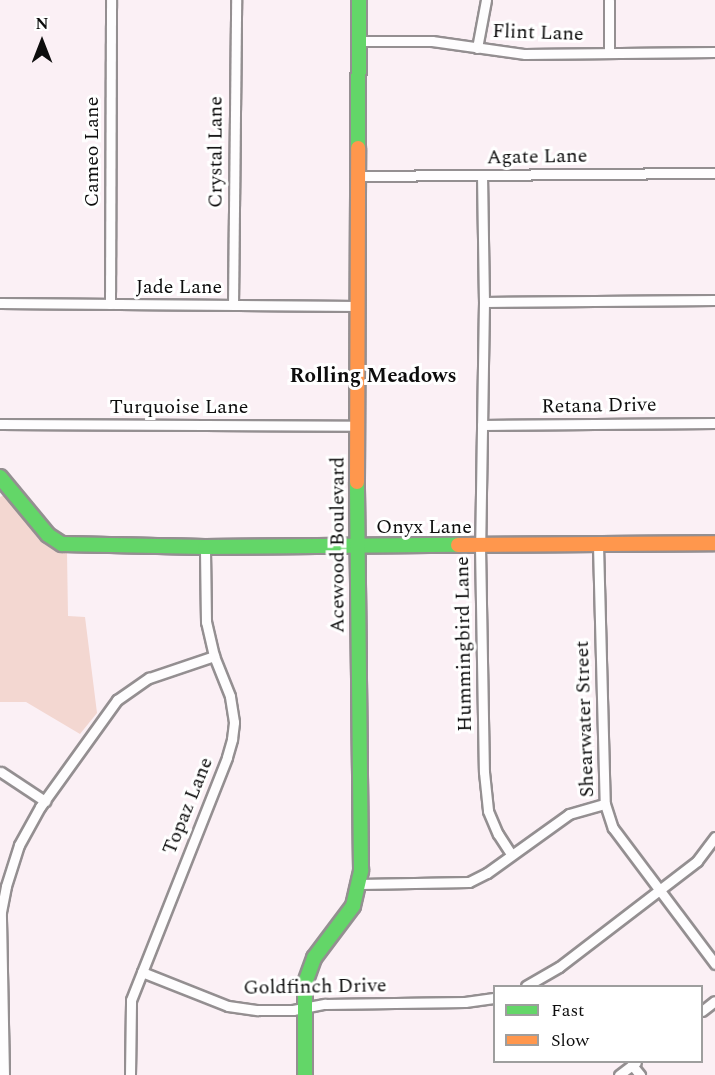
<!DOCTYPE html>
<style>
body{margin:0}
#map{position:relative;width:715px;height:1075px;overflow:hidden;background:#fbf0f5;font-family:Spectral,serif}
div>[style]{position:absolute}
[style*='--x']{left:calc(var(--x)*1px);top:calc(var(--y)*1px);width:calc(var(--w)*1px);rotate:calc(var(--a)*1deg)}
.green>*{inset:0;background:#f3d7d1}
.roads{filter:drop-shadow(2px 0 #948f91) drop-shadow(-2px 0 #948f91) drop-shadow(0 2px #948f91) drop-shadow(0 -2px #948f91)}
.street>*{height:9px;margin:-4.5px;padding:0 4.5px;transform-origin:4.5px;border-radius:4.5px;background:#fefdfe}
.fast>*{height:14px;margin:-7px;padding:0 7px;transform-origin:7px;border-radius:7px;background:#63d668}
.slow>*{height:14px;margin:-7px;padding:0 7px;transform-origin:7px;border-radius:7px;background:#ff974d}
span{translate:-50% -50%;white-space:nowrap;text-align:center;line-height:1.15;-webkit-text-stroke:6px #fff;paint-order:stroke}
.street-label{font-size:20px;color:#0d0d0d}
.neighbourhood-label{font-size:21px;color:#0d0d0d;font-weight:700}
.legend{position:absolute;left:493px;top:985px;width:210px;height:78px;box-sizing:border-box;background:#fff;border:2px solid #9e9e9e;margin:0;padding:8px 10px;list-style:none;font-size:18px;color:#0d0d0d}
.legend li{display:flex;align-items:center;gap:12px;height:30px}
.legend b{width:30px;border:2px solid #9e9e9e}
.north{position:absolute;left:12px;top:12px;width:60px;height:60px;-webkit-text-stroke:4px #fff;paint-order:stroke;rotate:0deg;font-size:16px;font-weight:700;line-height:24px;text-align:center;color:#0d0d0d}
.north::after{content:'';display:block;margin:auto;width:21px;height:27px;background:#0d0d0d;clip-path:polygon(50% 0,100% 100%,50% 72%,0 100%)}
</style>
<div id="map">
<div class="green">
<i style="clip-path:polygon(4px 495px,50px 547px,67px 552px,68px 616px,85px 617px,97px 713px,80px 734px,26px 702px,0 702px,0 497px)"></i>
</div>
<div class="roads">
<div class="street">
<i style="--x:360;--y:41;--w:72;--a:0"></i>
<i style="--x:432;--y:41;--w:94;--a:8"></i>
<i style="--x:525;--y:54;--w:190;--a:-0.6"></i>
<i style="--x:477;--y:48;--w:49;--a:-79.4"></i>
<i style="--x:609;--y:53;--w:53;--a:-90"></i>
<i style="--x:482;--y:175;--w:127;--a:89.1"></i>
<i style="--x:484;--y:302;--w:244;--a:90.9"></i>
<i style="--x:480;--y:546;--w:226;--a:89"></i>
<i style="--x:484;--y:772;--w:39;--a:84"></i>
<i style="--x:488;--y:811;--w:25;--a:67"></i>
<i style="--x:498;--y:834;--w:24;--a:57"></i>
<i style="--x:359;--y:176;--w:356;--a:-0.5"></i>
<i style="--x:484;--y:302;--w:231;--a:-0.5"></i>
<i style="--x:0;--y:303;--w:357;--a:0.5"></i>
<i style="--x:110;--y:304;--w:304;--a:-89.8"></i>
<i style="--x:233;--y:305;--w:305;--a:-89.4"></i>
<i style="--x:0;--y:424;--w:357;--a:0.3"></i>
<i style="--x:482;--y:425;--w:233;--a:-0.5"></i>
<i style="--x:598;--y:545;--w:259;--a:88.5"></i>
<i style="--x:605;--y:804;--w:25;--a:72"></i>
<i style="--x:613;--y:828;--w:170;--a:53.1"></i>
<i style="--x:1;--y:772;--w:53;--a:33.4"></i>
<i style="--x:360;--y:884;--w:109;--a:-1.1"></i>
<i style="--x:469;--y:882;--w:20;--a:-27"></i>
<i style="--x:487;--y:873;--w:101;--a:-35.7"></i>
<i style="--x:569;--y:814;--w:37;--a:-16"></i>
<i style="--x:142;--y:972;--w:92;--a:21.6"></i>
<i style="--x:228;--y:1006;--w:30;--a:8"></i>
<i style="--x:258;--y:1010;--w:35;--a:0"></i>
<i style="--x:293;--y:1010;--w:33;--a:-11"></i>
<i style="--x:325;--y:1004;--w:140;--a:-0.8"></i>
<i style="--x:465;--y:1002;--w:29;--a:-8"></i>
<i style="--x:526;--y:986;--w:38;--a:-30"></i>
<i style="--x:559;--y:967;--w:174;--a:-37.5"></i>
<i style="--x:697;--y:861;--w:30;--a:-53"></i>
<i style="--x:702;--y:1011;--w:16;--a:-38"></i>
<i style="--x:632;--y:1065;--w:13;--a:51"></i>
<i style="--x:4;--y:1075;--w:163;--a:-91.1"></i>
<i style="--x:1;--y:912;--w:26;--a:-79"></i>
<i style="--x:6;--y:886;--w:43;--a:-72.4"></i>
<i style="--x:19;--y:845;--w:43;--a:-61.1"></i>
<i style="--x:40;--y:807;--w:132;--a:-54.3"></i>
<i style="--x:117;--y:700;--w:39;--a:-35"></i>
<i style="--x:149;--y:678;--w:69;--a:-18.7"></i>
<i style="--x:130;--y:1075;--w:75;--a:-89.2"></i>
<i style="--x:131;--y:1000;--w:261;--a:-68.4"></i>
<i style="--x:227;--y:757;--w:19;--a:-74"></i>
<i style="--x:232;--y:739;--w:17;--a:-83"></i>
<i style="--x:234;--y:722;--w:26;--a:-99"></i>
<i style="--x:230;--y:696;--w:43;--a:-111.8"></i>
<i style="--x:214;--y:656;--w:35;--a:-103"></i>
<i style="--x:206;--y:622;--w:75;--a:-90.8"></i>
<i style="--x:619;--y:1075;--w:21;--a:-37"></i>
</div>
<div class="fast">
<i style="--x:358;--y:148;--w:148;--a:-89.6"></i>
<i style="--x:0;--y:477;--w:75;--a:50.4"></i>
<i style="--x:48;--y:535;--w:17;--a:33"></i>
<i style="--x:62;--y:544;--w:143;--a:1.2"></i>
<i style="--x:205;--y:547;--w:253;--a:-0.5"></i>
<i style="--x:305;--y:1075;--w:92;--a:-90"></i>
<i style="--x:305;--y:983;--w:27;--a:-70"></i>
<i style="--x:314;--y:958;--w:65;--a:-53.1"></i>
<i style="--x:353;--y:906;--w:37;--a:-77"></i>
<i style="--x:361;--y:870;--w:388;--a:-90.6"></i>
</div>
<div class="slow">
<i style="--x:357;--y:482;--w:334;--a:-89.8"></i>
<i style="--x:458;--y:545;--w:257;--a:-0.4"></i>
</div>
</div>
<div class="street-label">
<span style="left:538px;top:33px;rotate:2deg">Flint Lane</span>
<span style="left:92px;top:152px;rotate:-90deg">Cameo Lane</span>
<span style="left:216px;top:152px;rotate:-90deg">Crystal Lane</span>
<span style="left:537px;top:157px;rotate:-1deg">Agate Lane</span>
<span style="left:179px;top:287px">Jade Lane</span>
<span style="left:599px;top:406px;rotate:-1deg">Retana Drive</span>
<span style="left:179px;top:407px">Turquoise Lane</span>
<span style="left:424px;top:527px">Onyx Lane</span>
<span style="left:338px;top:545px;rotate:-90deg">Acewood Boulevard</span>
<span style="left:464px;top:644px;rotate:-91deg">Hummingbird Lane</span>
<span style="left:585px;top:719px;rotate:-92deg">Shearwater Street</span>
<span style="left:188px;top:806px;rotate:-68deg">Topaz Lane</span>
<span style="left:315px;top:987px;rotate:-1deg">Goldfinch Drive</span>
</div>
<div class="neighbourhood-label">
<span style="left:373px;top:376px">Rolling Meadows</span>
</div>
<ul class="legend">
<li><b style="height:8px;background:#63d668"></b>Fast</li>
<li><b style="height:8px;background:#ff974d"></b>Slow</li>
</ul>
<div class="north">N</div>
</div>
